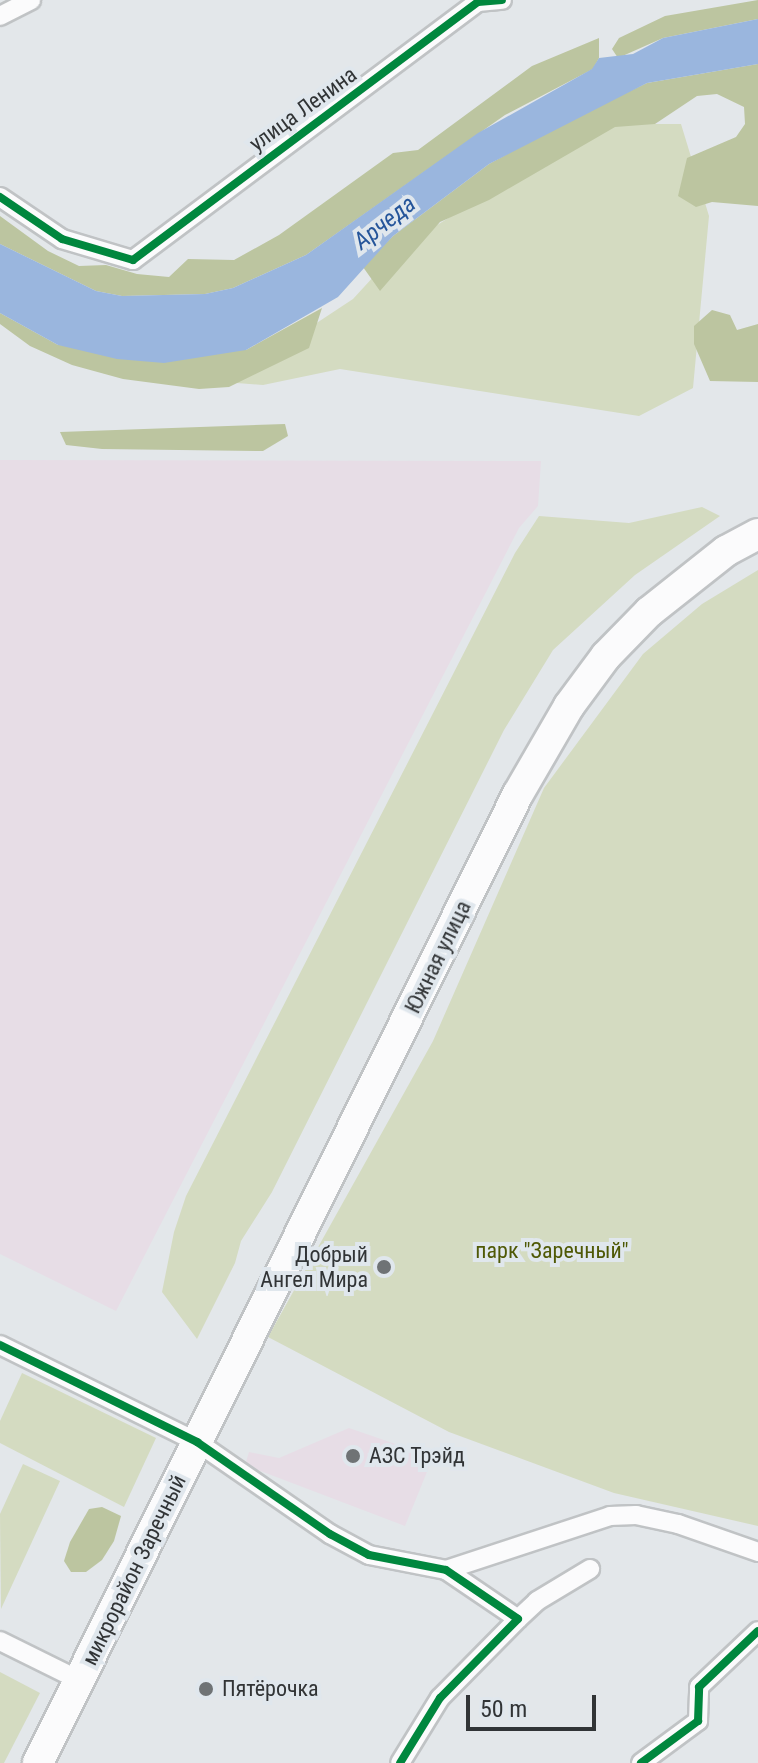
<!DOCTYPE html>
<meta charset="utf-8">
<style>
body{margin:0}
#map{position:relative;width:758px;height:1763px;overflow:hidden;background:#e3e7ea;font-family:"Roboto Condensed",sans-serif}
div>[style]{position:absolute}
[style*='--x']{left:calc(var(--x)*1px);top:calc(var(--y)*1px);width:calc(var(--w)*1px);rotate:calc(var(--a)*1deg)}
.industrial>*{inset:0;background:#e7dde6}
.green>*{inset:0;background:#d4dbc1}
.forest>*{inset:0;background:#bcc5a0}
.water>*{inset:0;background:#9ab6de}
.roads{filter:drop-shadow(2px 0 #c0c3c5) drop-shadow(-2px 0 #c0c3c5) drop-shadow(0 2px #c0c3c5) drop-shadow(0 -2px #c0c3c5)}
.minor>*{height:18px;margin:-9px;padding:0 9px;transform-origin:9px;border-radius:9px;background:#fbfbfc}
.primary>*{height:30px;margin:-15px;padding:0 15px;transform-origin:15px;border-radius:15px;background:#fbfbfc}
.cycleway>*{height:8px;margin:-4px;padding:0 4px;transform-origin:4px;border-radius:4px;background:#00873e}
.dots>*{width:22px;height:22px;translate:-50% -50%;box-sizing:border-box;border:4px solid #e0e7ed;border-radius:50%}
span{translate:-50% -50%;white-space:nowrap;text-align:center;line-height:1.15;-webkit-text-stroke:8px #e0e7ed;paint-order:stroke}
.street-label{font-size:22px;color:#313436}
.park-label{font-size:22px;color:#4f5906}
.poi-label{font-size:22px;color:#313436}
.right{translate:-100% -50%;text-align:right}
.left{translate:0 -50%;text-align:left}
.water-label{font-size:24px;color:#25559a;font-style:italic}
.scale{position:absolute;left:466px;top:1695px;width:130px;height:36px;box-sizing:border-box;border:4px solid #313436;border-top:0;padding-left:10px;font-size:24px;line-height:28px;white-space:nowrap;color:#313436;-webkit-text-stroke:6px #e0e7ed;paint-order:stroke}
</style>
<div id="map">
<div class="industrial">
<i style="clip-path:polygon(0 460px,541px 461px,538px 506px,519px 528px,116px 1311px,0 1254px)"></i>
<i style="clip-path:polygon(349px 1428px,433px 1457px,405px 1526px,245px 1465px,249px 1452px,279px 1458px)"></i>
</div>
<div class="green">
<i style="clip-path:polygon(596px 124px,681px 124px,709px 216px,693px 388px,639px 416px,340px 369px,263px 385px,198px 380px,303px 332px,353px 299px,398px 250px)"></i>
<i style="clip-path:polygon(702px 507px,720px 516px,635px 575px,553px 650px,504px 730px,272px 1192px,241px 1241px,235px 1263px,197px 1339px,162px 1292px,174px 1232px,186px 1196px,515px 553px,539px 516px,629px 523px)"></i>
<i style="clip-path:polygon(758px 570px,758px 1526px,614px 1493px,449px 1432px,268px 1337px,433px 1041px,544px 788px,643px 654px,702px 604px)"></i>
<i style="clip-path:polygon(22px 1373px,156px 1438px,124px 1507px,0 1443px,0 1421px)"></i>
<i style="clip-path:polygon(23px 1464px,60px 1481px,1px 1609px,0 1514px)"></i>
<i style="clip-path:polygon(0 1672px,40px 1693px,4px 1763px,0 1763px)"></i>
</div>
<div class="forest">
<i style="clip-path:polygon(758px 0,758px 19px,663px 38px,618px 58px,612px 49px,619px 38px,665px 16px)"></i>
<i style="clip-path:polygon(599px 38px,599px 58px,593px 69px,505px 115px,306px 255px,233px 288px,205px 294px,122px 296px,96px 291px,0 244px,0 216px,48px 251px,79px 266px,106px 265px,137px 274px,169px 277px,188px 259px,234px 260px,279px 235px,393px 153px,418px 150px,532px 66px)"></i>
<i style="clip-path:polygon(758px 64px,758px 206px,712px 202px,696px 207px,678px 196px,687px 158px,736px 137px,745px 124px,744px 107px,717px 94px,697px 96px,655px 124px,615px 127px,489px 200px,440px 222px,380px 291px,363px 267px,393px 236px,489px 164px,575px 117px,647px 83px)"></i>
<i style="clip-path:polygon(322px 308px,309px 348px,229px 387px,199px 389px,123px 379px,72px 365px,30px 346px,0 324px,0 313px,58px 345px,246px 350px)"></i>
<i style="clip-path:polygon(712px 310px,730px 315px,737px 330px,758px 324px,758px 382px,710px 381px,694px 344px,694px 326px)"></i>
<i style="clip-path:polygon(285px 424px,288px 436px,263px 451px,102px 449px,66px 445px,60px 432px)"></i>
<i style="clip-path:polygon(102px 1507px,121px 1516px,114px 1541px,102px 1560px,86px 1572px,71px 1572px,64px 1561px,70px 1542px,89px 1509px)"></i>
</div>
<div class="water">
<i style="clip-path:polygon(758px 19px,758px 64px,647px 83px,489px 164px,393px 236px,338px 297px,246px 350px,164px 363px,117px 359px,58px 345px,0 313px,0 244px,96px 291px,122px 296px,205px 294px,233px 288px,306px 255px,478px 133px,592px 69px,599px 58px,633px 54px,663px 38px)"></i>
</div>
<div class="roads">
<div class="minor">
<i style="--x:0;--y:16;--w:35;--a:-27"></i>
<i style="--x:0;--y:197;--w:75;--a:34.1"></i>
<i style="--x:62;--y:239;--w:74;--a:16.5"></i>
<i style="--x:133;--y:260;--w:431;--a:-36.8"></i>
<i style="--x:478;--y:2;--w:24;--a:-5"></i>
<i style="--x:0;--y:1345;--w:220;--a:26.2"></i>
<i style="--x:197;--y:1442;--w:162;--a:34.7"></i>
<i style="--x:330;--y:1534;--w:44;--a:28.3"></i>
<i style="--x:369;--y:1555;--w:78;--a:11"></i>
<i style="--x:446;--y:1570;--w:87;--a:34.2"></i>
<i style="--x:518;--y:1619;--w:111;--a:134.6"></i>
<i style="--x:440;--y:1698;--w:76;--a:121.6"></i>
<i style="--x:446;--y:1570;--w:173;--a:-18.2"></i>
<i style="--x:610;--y:1516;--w:26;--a:-2"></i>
<i style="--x:636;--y:1515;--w:43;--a:12.1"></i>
<i style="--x:678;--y:1524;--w:85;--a:19.3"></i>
<i style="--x:518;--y:1619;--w:26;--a:-43"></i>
<i style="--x:537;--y:1601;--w:62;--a:-31.1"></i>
<i style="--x:0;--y:1641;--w:88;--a:26.3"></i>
<i style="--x:641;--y:1763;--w:71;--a:-36.4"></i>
<i style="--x:698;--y:1721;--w:34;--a:-88"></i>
<i style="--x:699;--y:1687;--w:81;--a:-43.5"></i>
</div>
<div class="primary">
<i style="--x:38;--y:1763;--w:1081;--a:-63.65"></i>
<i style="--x:518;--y:794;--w:102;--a:-59.9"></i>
<i style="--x:569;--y:706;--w:62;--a:-53.5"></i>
<i style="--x:606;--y:656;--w:62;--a:-45.7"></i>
<i style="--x:649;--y:612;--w:98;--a:-38.4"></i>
<i style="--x:726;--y:551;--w:36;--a:-28"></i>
</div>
</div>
<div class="cycleway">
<i style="--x:0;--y:197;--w:75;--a:34.1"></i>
<i style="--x:62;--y:239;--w:74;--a:16.5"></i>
<i style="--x:133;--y:260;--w:431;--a:-36.8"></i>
<i style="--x:478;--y:2;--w:24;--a:-5"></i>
<i style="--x:0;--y:1345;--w:220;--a:26.2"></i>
<i style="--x:197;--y:1442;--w:162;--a:34.7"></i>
<i style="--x:330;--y:1534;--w:44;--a:28.3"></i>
<i style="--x:369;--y:1555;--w:78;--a:11"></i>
<i style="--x:446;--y:1570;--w:87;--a:34.2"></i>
<i style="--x:518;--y:1619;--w:111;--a:134.6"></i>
<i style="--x:440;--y:1698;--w:76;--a:121.6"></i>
<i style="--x:641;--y:1763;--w:71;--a:-36.4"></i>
<i style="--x:698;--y:1721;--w:34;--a:-88"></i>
<i style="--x:699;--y:1687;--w:81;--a:-43.5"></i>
</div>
<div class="dots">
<i style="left:384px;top:1267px;background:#6f7375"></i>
<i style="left:353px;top:1456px;background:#6f7375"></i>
<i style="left:206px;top:1689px;background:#6f7375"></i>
</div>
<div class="street-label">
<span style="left:303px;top:109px;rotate:-36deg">улица Ленина</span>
<span style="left:438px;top:957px;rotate:-64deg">Южная улица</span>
<span style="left:134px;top:1570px;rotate:-64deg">микрорайон Заречный</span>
</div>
<div class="park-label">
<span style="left:552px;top:1251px">парк "Заречный"</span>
</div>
<div class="poi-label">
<span class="right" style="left:368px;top:1267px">Добрый<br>Ангел Мира</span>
<span class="left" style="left:369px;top:1456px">АЗС Трэйд</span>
<span class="left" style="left:222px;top:1689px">Пятёрочка</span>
</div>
<div class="water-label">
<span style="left:385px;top:223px;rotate:-38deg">Арчеда</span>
</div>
<div class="scale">50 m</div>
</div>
